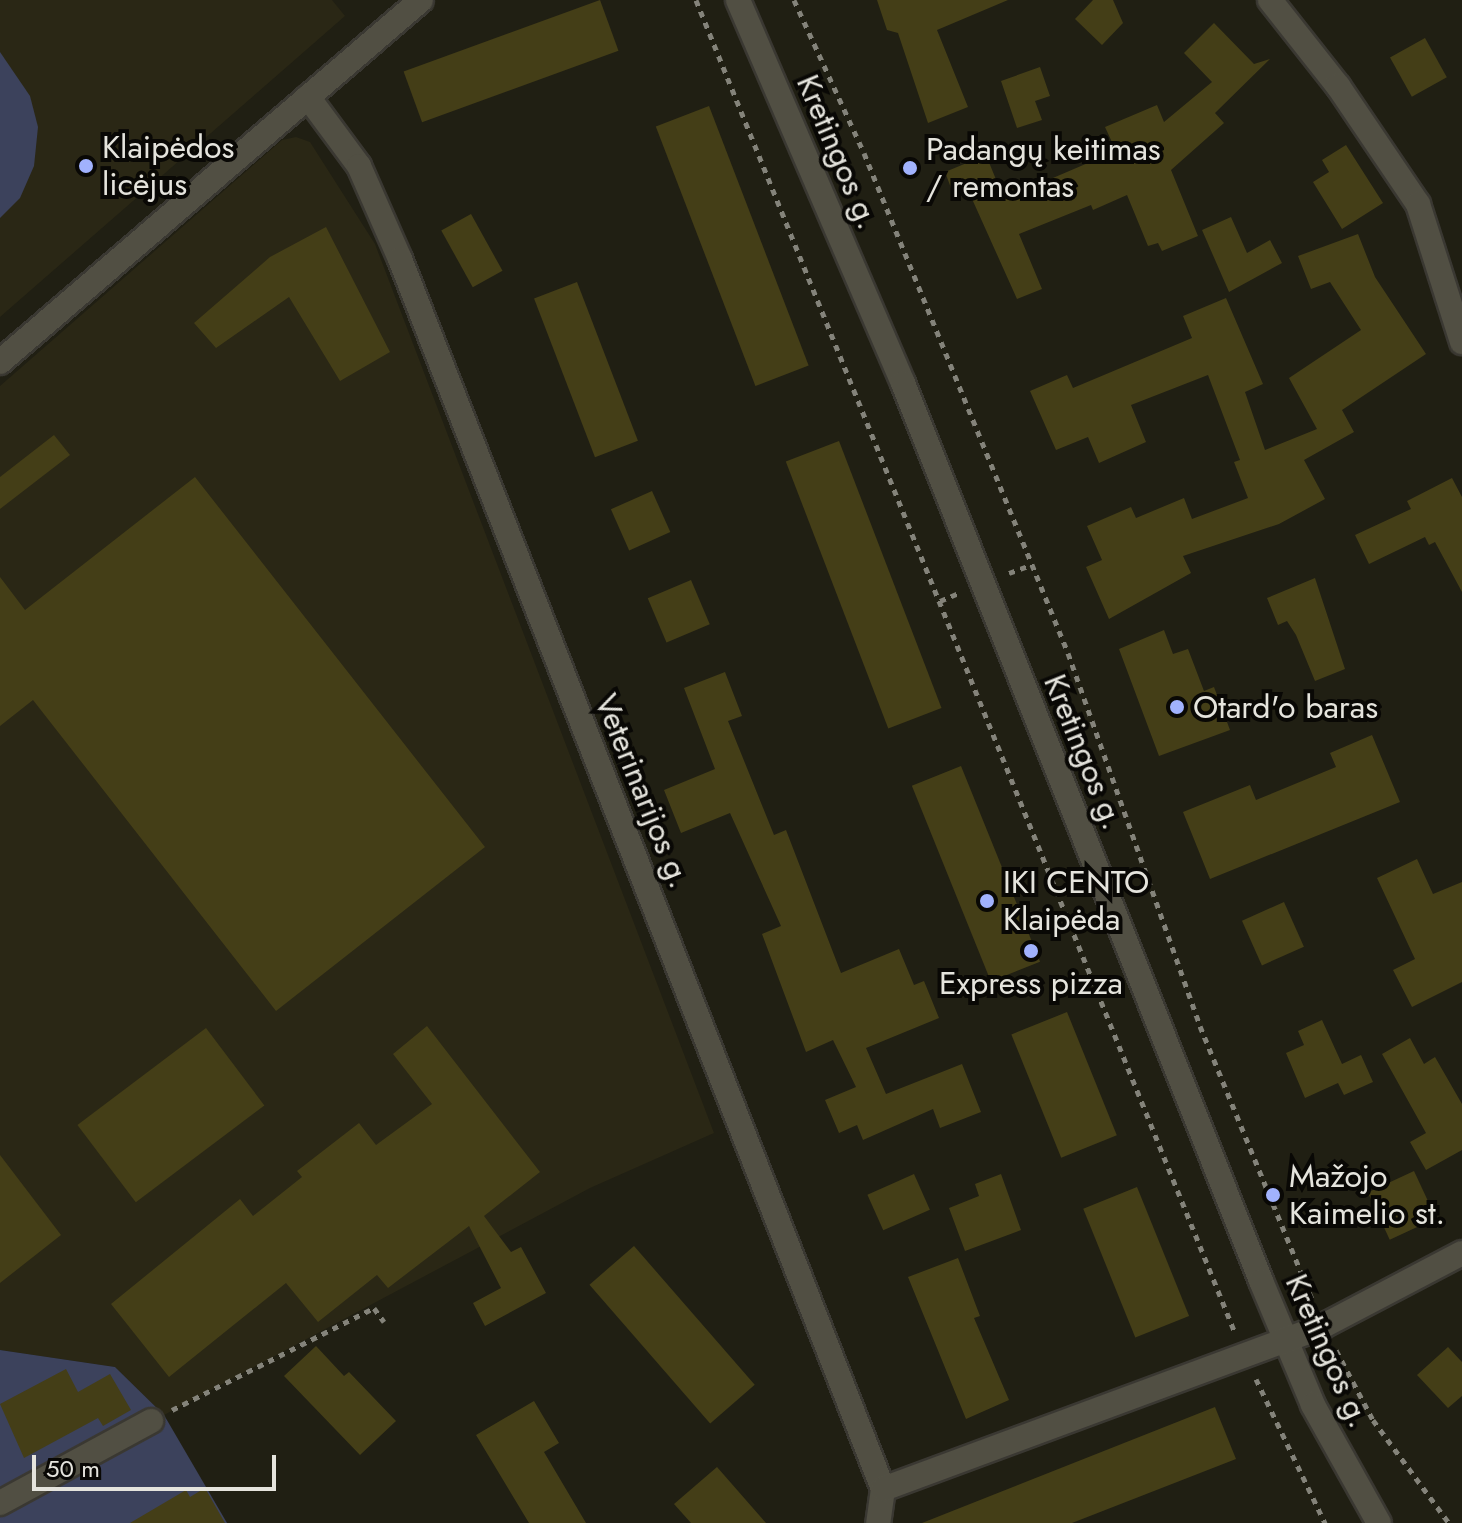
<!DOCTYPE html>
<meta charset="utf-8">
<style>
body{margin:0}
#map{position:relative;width:1462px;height:1523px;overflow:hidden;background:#201f13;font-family:Jost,sans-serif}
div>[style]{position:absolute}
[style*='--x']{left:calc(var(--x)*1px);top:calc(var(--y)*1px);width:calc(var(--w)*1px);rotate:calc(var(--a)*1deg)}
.built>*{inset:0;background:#2a2715}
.green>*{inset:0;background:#3c425c}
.building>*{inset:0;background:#443e17;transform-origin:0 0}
.path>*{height:5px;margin-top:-2.5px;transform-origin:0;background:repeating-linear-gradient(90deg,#84837a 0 6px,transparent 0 12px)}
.roads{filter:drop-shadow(2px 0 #3a3832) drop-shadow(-2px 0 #3a3832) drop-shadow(0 2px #3a3832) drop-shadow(0 -2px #3a3832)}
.minor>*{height:24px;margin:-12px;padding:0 12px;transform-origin:12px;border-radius:12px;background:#514f43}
.dots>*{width:22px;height:22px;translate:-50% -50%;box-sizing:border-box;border:4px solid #090805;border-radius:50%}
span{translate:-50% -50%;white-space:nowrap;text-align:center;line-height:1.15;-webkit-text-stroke:8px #090805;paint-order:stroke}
.poi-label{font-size:32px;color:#e5e4dd}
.left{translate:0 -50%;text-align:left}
.street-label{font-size:32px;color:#e5e4dd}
.scale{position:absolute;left:32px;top:1455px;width:244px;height:36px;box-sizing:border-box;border:4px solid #e5e4dd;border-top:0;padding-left:10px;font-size:24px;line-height:28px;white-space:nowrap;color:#e5e4dd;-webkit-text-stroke:6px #090805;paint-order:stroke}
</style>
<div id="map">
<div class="built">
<i style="clip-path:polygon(0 0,332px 0,345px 16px,0 317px)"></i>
<i style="clip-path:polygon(296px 137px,310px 142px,375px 244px,714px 1133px,590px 1188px,164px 1415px,115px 1367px,0 1350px,0 386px,282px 140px)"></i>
</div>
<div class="green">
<i style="clip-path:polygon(0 52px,30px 96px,38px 127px,34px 166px,20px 198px,0 218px)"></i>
<i style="clip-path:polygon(0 1350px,115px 1367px,164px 1415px,227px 1523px,0 1523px)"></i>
</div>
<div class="building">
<i style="left:600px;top:0;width:54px;height:209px;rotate:70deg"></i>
<i style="clip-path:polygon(877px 0,1008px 0,937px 30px,968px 107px,928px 123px,898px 33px,887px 30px)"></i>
<i style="clip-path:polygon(1093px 0,1113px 0,1123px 23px,1102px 45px,1075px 19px)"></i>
<i style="clip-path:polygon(1214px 23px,1254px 64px,1270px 59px,1215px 113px,1224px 123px,1171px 170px,1198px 236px,1162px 251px,1158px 243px,1148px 246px,1127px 195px,1093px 210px,1091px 205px,1019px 234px,1042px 289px,1017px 299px,968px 190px,954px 196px,945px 172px,986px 155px,1004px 199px,1116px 151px,1105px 127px,1157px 105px,1164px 122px,1212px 82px,1184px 53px)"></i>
<i style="left:1425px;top:38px;width:45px;height:40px;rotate:61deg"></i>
<i style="clip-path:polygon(1040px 67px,1050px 96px,1035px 101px,1042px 120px,1017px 128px,1001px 81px)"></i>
<i style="left:709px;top:106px;width:278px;height:57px;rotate:69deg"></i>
<i style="clip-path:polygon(1346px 145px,1383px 203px,1342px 229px,1313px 182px,1329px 172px,1322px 160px)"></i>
<i style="left:471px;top:214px;width:65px;height:34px;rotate:61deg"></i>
<i style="clip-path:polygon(1231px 217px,1247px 253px,1270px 240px,1282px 263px,1229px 292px,1202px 230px)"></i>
<i style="clip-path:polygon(326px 227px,390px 352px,340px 381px,289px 297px,216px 348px,194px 323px,270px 257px)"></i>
<i style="clip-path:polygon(1358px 234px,1375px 277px,1426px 354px,1342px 410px,1354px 432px,1304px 460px,1325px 499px,1279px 524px,1183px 556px,1191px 573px,1109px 619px,1086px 567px,1102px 560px,1087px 526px,1131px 507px,1136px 518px,1184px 498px,1192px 519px,1248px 498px,1234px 462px,1240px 460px,1208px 375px,1131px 405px,1146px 442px,1099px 463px,1088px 437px,1056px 450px,1030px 391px,1067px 375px,1073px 388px,1192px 338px,1183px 316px,1226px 298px,1263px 384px,1245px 392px,1265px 450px,1317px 429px,1289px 378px,1361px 330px,1330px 282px,1311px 289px,1298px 256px)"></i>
<i style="left:577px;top:282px;width:170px;height:46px;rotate:69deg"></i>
<i style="clip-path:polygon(54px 435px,70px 455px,0 509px,0 477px)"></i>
<i style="left:839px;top:441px;width:286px;height:57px;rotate:69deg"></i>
<i style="clip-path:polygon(195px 477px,485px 847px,276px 1011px,33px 700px,0 726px,0 577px,25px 610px)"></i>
<i style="clip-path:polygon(1452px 478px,1462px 497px,1462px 592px,1435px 542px,1429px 545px,1425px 537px,1369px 564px,1355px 535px,1411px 509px,1407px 501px)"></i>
<i style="left:652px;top:491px;width:45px;height:45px;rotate:66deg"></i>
<i style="clip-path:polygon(1315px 578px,1345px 669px,1315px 681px,1296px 635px,1287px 621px,1278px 625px,1267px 598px)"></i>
<i style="left:691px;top:580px;width:48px;height:47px;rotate:67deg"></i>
<i style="clip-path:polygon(1164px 630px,1173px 654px,1188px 649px,1204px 691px,1214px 687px,1230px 730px,1159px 756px,1119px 649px)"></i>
<i style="clip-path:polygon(725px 672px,742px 716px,728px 721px,774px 835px,786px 830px,841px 973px,899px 949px,914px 985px,924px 981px,939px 1018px,866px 1048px,886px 1094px,962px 1064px,981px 1112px,940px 1128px,933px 1109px,863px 1140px,857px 1125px,839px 1133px,825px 1100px,856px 1087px,833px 1040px,806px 1052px,762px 934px,781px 926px,730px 813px,681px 833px,664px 790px,715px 769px,684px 688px)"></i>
<i style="clip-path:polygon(1372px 735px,1400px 802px,1210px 879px,1183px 812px,1250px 785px,1256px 800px,1336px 767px,1330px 753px)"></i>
<i style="left:961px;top:766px;width:211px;height:53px;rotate:68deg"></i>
<i style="clip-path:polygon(1417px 859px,1433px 894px,1462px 882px,1462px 982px,1412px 1007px,1393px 970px,1415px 959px,1377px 878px)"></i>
<i style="left:1284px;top:902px;width:49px;height:46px;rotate:66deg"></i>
<i style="left:1067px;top:1012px;width:133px;height:60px;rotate:68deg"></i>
<i style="clip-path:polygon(1322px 1020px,1342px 1064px,1361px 1055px,1373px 1082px,1344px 1095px,1338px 1083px,1305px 1098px,1286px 1053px,1304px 1045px,1298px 1031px)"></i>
<i style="clip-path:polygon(427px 1026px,540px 1172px,484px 1216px,511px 1252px,521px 1247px,546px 1293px,485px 1326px,473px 1303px,501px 1288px,469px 1226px,388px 1288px,377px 1275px,318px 1322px,286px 1283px,169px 1377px,111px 1304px,240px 1199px,253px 1216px,302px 1177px,297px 1171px,359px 1123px,376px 1145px,432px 1104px,393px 1054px)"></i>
<i style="left:206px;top:1028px;width:97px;height:161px;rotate:53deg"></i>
<i style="clip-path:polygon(1410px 1038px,1424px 1064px,1435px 1057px,1462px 1104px,1462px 1150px,1426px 1170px,1410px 1142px,1426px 1133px,1382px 1054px)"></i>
<i style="clip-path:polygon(0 1155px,61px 1235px,0 1283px)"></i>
<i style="left:1414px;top:1171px;width:52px;height:51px;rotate:65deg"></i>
<i style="left:914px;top:1174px;width:39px;height:51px;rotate:66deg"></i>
<i style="clip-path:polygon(1001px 1174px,1021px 1230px,965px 1251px,949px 1208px,979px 1196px,975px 1184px)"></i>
<i style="left:1137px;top:1187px;width:139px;height:58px;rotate:68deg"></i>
<i style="left:634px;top:1246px;width:184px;height:59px;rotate:49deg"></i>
<i style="clip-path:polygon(958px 1258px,980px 1316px,974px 1318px,1009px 1400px,966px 1419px,908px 1277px)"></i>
<i style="clip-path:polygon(316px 1346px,344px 1376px,349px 1372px,396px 1421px,360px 1455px,284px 1376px)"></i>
<i style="clip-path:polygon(1448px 1347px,1462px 1362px,1462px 1396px,1448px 1408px,1417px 1375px)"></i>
<i style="clip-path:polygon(66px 1369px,78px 1392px,110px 1374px,131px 1410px,103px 1426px,98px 1418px,24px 1458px,0 1404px)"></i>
<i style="clip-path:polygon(534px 1401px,559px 1443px,544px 1452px,586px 1523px,529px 1523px,476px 1435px)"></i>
<i style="clip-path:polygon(1215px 1407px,1236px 1459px,1072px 1523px,922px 1523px)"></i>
<i style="clip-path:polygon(717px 1467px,766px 1523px,691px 1523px,674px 1504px)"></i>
<i style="clip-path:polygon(205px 1488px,225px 1523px,130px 1523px,186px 1490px,190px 1497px)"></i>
</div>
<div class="path">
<i style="--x:696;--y:0;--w:1435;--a:67.98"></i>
<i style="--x:794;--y:0;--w:168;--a:65.4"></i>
<i style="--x:864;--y:153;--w:540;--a:67.8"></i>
<i style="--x:1068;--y:653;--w:396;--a:70.5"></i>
<i style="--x:1200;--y:1026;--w:298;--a:67.7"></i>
<i style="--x:1009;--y:573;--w:23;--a:-20"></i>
<i style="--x:940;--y:601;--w:21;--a:-23"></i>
<i style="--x:1336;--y:1350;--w:79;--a:62.1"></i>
<i style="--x:1373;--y:1420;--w:128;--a:53.6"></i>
<i style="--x:1256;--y:1379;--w:160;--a:64.4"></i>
<i style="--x:172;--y:1410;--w:226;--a:-26.8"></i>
<i style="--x:374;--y:1308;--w:17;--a:54"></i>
</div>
<div class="roads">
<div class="minor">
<i style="--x:738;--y:0;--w:417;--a:66.7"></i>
<i style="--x:903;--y:383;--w:967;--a:68.26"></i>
<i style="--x:1261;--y:1281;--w:134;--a:67.2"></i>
<i style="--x:1313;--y:1405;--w:135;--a:60.8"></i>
<i style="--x:1270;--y:0;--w:110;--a:51.7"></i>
<i style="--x:1338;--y:86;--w:143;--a:55.9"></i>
<i style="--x:1418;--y:204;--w:145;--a:72.3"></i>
<i style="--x:308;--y:97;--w:86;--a:53.5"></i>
<i style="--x:359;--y:166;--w:102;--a:66.2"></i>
<i style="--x:400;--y:259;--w:1321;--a:68.56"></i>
<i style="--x:883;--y:1489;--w:34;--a:98"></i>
<i style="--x:0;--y:362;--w:555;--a:-40.69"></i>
<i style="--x:883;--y:1489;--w:469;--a:-20.3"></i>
<i style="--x:1323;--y:1326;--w:157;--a:-27.7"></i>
<i style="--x:0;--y:1503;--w:172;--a:-28.5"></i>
</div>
</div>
<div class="dots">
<i style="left:86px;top:166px;background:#a1b2fd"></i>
<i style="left:910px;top:168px;background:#a1b2fd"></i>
<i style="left:1177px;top:707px;background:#a1b2fd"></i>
<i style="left:987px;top:901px;background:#a1b2fd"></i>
<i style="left:1031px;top:951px;background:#a1b2fd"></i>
<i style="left:1273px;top:1195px;background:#a1b2fd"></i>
</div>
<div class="poi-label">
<span class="left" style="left:102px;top:166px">Klaipėdos<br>licėjus</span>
<span class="left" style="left:926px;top:168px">Padangų keitimas<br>/ remontas</span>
<span class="left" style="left:1193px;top:707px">Otard'o baras</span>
<span class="left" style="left:1003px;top:901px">IKI CENTO<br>Klaipėda</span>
<span style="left:1031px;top:983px">Express pizza</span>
<span class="left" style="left:1289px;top:1195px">Mažojo<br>Kaimelio st.</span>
</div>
<div class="street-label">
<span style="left:838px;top:152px;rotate:67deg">Kretingos g.</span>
<span style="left:1084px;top:752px;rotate:68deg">Kretingos g.</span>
<span style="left:643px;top:791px;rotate:68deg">Veterinarijos g.</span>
<span style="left:1328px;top:1351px;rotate:66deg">Kretingos g.</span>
</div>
<div class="scale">50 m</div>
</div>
